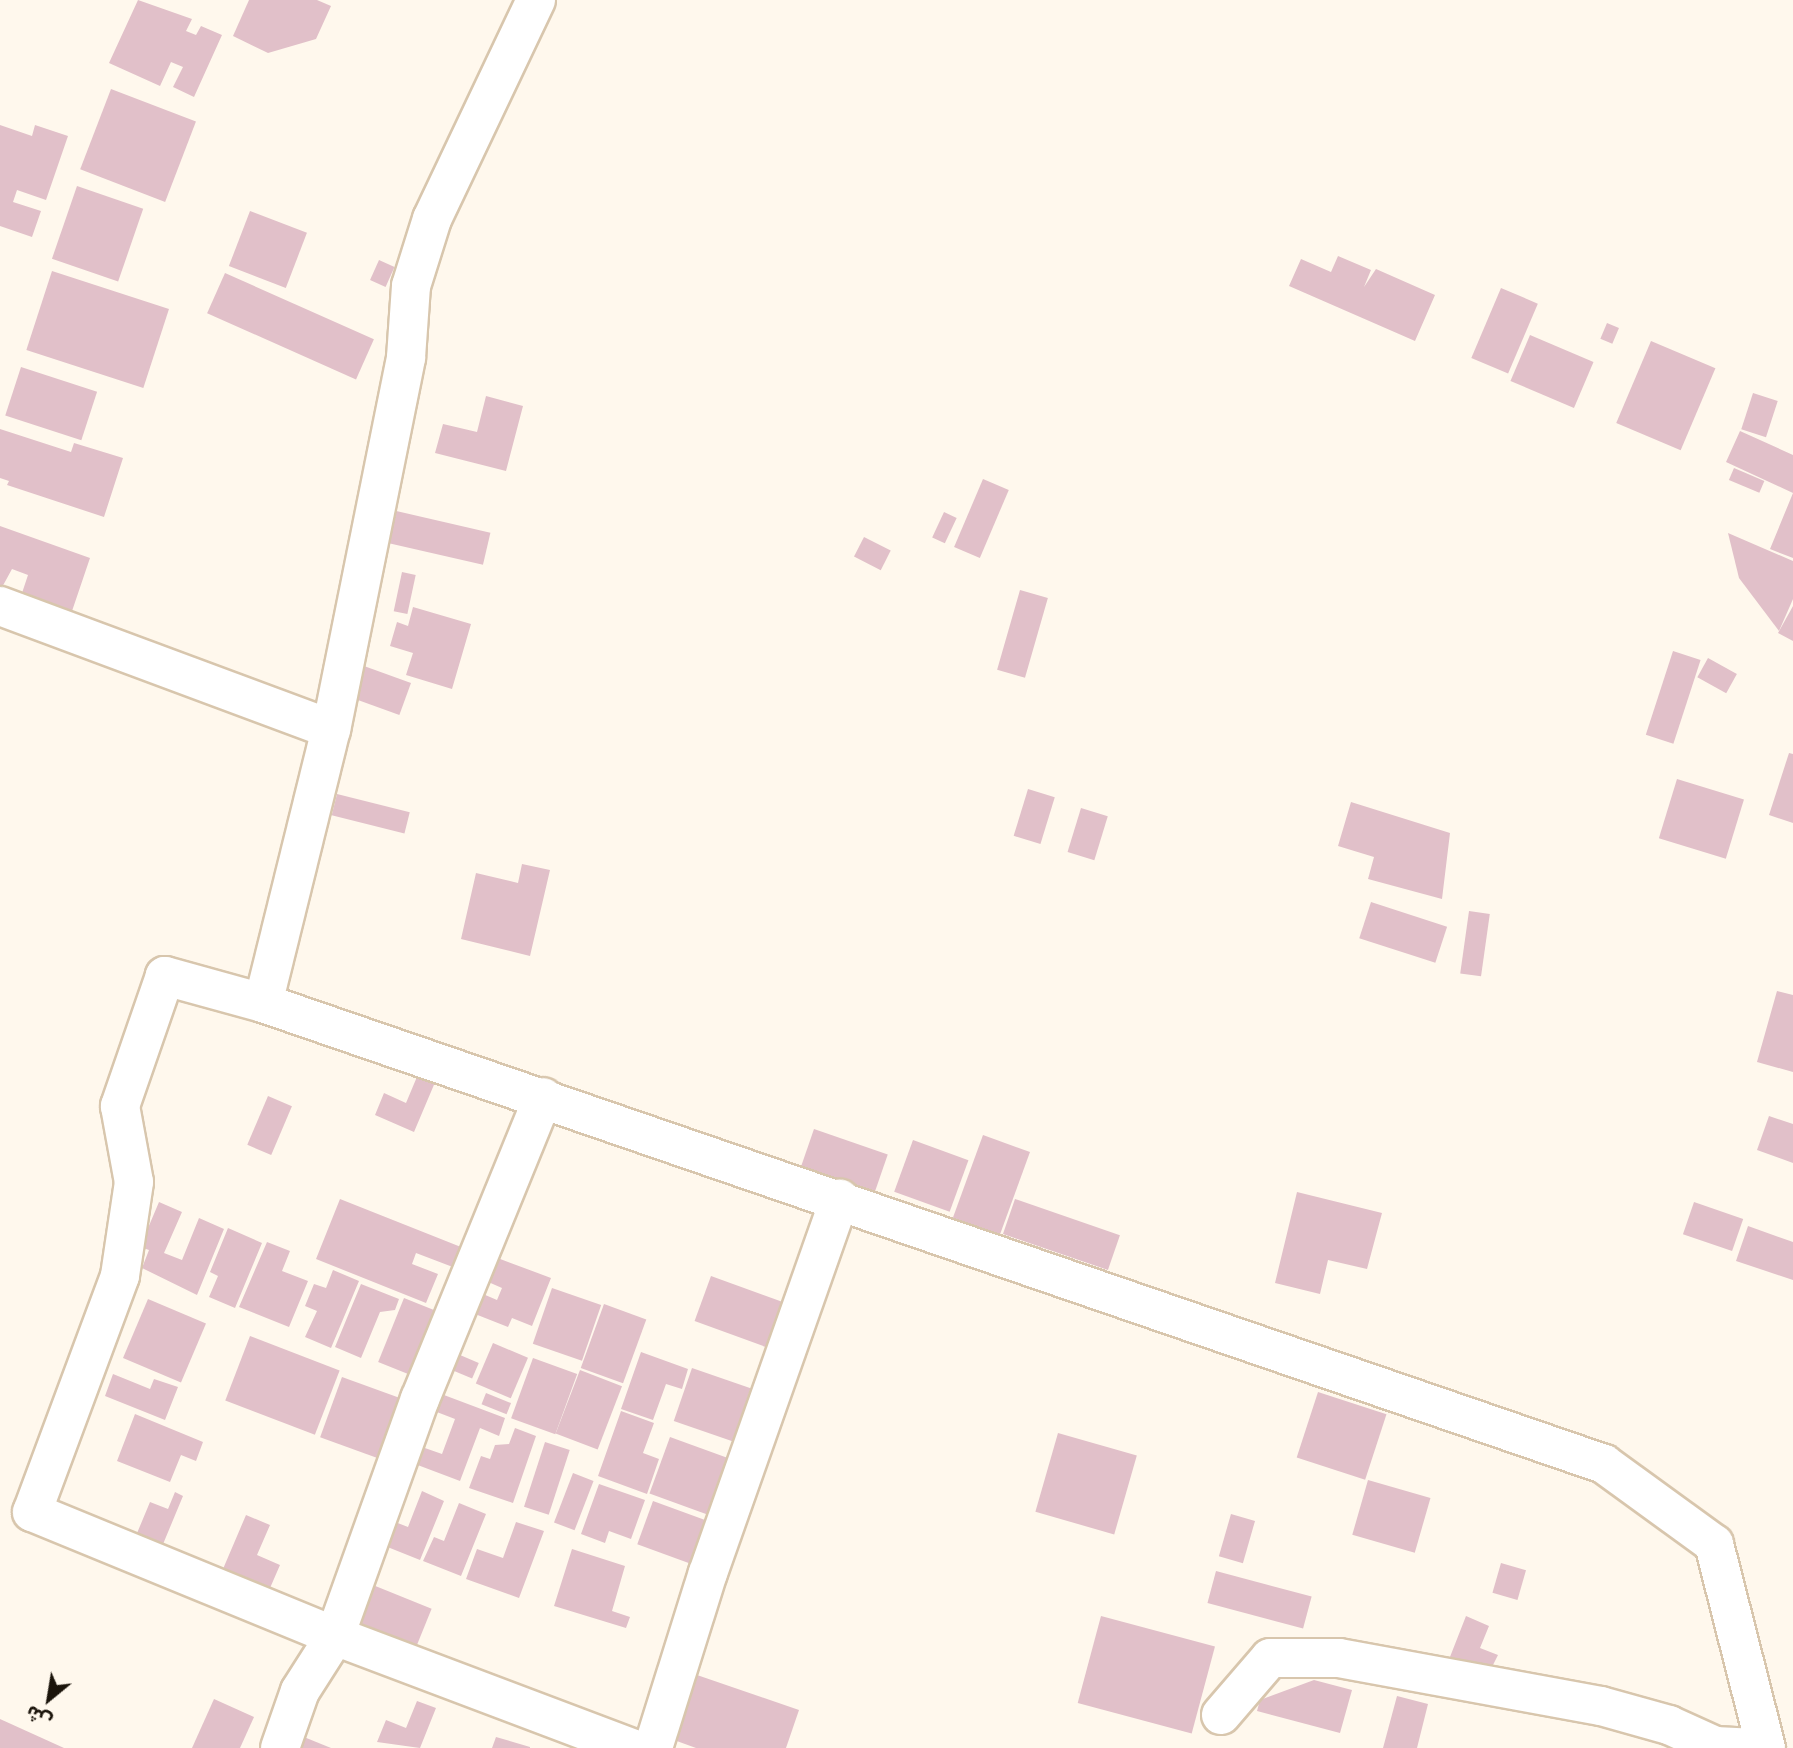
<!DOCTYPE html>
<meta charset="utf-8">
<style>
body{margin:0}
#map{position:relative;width:1793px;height:1748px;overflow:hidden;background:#fff8ed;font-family:"IBM Plex Serif","Noto Sans Arabic",serif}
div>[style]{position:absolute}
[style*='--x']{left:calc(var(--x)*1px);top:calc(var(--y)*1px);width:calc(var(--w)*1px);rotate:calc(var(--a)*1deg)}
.building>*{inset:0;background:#e1c0c9;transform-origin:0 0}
.roads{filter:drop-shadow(2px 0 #d8c6ad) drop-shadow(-2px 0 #d8c6ad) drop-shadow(0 2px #d8c6ad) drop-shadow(0 -2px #d8c6ad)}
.minor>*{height:38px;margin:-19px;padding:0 19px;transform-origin:19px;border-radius:19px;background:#fff}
span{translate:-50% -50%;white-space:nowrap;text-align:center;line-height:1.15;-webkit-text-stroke:5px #fff8ed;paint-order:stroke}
.north{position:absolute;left:14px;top:1664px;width:70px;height:70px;-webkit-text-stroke:5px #fff8ed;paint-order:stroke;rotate:210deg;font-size:19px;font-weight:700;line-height:28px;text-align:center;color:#1b140b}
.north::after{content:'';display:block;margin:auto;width:24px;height:32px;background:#1b140b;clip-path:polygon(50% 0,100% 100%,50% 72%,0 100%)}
</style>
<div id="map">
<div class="building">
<i style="clip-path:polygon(138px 0,192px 19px,186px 31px,196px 35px,201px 26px,222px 35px,194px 97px,173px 87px,183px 67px,171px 62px,160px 86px,109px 63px)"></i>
<i style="clip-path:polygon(249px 0,317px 0,331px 6px,316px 39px,268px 53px,233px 36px)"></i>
<i style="left:111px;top:89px;width:91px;height:86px;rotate:21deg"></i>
<i style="clip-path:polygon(0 125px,32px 136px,35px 125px,68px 136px,46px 200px,17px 190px,13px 202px,41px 211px,32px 237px,0 226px)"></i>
<i style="left:77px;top:186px;width:70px;height:77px;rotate:19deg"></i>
<i style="left:250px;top:211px;width:61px;height:59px;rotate:21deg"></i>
<i style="clip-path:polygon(1338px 256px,1371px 270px,1364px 287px,1376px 269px,1435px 295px,1415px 341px,1289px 286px,1301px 259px,1331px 272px)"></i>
<i style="left:379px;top:260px;width:17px;height:22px;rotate:24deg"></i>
<i style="left:52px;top:271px;width:123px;height:83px;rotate:18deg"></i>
<i style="left:225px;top:273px;width:163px;height:44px;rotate:24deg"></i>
<i style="left:1501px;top:288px;width:40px;height:76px;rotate:23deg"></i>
<i style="left:1607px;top:323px;width:13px;height:17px;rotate:23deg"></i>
<i style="left:1530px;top:335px;width:69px;height:50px;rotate:23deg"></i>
<i style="left:1651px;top:341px;width:70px;height:89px;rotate:23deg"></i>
<i style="left:21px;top:367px;width:80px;height:51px;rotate:18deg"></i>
<i style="left:1753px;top:393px;width:26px;height:38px;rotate:18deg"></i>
<i style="clip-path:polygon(486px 396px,523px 406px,506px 471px,435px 453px,443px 424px,477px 432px)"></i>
<i style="clip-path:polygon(0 429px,71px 452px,74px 443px,123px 458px,104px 517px,7px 485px,9px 481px,0 478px)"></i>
<i style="clip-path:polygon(1740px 431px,1793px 455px,1793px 558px,1770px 549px,1793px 493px,1726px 462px)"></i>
<i style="left:1734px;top:468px;width:33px;height:13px;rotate:23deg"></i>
<i style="left:983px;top:479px;width:28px;height:74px;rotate:23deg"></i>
<i style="left:392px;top:510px;width:101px;height:33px;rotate:13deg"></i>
<i style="left:944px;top:512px;width:14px;height:28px;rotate:25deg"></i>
<i style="clip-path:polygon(0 526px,90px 558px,70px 617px,20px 599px,28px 575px,12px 569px,0 591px)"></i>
<i style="clip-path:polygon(1728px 533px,1793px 561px,1793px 599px,1779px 631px,1739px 578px)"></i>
<i style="left:864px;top:537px;width:30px;height:22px;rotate:27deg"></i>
<i style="left:402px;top:572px;width:14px;height:40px;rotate:12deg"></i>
<i style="left:1020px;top:590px;width:29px;height:83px;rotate:16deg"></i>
<i style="clip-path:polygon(1793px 606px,1793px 641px,1778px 633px)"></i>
<i style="clip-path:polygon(413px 607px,471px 624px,452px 689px,406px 675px,413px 653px,390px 646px,397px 622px,408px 626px)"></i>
<i style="left:1673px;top:651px;width:29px;height:88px;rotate:18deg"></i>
<i style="left:1708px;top:658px;width:33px;height:22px;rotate:29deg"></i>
<i style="left:364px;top:666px;width:50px;height:34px;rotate:20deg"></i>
<i style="clip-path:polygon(1789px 753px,1793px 754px,1793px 823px,1769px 815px)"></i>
<i style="left:1677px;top:779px;width:70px;height:62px;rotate:17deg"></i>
<i style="left:1028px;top:789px;width:28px;height:49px;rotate:17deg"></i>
<i style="left:337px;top:794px;width:75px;height:22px;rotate:14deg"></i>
<i style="clip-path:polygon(1351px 802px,1450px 833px,1442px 899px,1368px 879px,1374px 857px,1338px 846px)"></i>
<i style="left:1081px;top:808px;width:28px;height:46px;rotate:17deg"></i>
<i style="clip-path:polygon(522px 864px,550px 870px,530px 956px,461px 939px,476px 873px,518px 883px)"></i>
<i style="left:1371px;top:902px;width:80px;height:38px;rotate:18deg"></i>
<i style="left:1469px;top:911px;width:21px;height:63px;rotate:8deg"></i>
<i style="clip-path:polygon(1777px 991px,1793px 995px,1793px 1072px,1757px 1062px)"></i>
<i style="clip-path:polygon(419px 1072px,436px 1080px,414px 1132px,375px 1115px,384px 1093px,406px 1103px)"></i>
<i style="left:268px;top:1096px;width:26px;height:53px;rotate:23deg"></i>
<i style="clip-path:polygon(1769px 1116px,1793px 1124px,1793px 1163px,1757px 1150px)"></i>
<i style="left:814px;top:1129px;width:78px;height:40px;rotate:19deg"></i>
<i style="left:983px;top:1135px;width:50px;height:88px;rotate:20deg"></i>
<i style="left:913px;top:1140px;width:59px;height:55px;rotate:20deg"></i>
<i style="clip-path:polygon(1297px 1192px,1382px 1213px,1367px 1269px,1328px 1260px,1320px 1294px,1275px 1283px)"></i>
<i style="clip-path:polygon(340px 1199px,466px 1249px,458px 1269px,416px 1253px,412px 1264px,438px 1274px,426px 1303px,316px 1259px)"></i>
<i style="left:1015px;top:1199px;width:111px;height:37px;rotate:19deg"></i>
<i style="clip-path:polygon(159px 1202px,182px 1212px,164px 1253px,182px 1260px,199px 1218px,224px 1229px,197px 1295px,142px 1268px,149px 1250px,140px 1247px)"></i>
<i style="left:1694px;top:1202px;width:52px;height:34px;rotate:19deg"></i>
<i style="clip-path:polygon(1748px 1226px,1793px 1242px,1793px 1280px,1736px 1261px)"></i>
<i style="clip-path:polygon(228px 1228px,262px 1243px,235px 1308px,209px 1297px,218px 1276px,210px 1272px)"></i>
<i style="clip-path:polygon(267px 1242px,290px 1251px,282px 1271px,308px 1281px,289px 1327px,239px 1307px)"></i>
<i style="clip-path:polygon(495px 1257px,551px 1278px,532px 1326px,512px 1318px,508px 1327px,475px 1314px,483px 1294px,497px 1300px,502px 1288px,486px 1281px)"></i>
<i style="clip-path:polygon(333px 1270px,359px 1281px,331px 1348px,305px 1337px,317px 1311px,305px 1306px,314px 1284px,326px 1288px)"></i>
<i style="left:711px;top:1276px;width:80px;height:48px;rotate:20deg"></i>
<i style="clip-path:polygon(361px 1284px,399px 1299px,395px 1310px,380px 1312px,361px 1358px,335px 1347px)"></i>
<i style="left:552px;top:1288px;width:52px;height:59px;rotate:19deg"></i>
<i style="left:404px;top:1298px;width:41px;height:69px;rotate:22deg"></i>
<i style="left:148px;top:1299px;width:63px;height:64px;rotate:23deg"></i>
<i style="left:604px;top:1304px;width:45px;height:68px;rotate:20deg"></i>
<i style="left:250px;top:1336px;width:96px;height:69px;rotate:21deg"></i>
<i style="left:493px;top:1343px;width:38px;height:44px;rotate:23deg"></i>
<i style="left:453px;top:1352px;width:28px;height:17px;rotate:23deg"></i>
<i style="clip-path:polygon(641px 1352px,688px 1369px,682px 1389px,666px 1384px,653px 1420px,621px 1409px)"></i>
<i style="left:533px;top:1358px;width:47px;height:64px;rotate:20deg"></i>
<i style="left:692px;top:1368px;width:62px;height:56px;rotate:19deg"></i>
<i style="left:580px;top:1370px;width:45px;height:68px;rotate:21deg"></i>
<i style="clip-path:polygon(113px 1374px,150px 1389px,154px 1379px,178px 1387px,165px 1420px,105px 1396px)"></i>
<i style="left:342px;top:1377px;width:66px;height:64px;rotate:20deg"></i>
<i style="clip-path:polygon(436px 1392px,505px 1418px,499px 1436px,480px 1428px,460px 1481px,415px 1464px,422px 1447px,442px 1454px,455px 1419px,429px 1409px)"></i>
<i style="left:1318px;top:1392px;width:72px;height:69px;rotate:18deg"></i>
<i style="left:486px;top:1393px;width:27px;height:12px;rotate:22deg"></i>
<i style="clip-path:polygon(621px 1411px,654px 1423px,643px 1453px,659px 1459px,647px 1494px,598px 1476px)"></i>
<i style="clip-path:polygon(135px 1414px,203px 1442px,196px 1461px,181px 1455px,170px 1482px,117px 1461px)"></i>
<i style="clip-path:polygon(515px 1428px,536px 1436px,513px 1503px,469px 1488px,481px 1456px,490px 1459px,495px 1445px,509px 1444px)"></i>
<i style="left:1058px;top:1433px;width:82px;height:82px;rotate:16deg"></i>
<i style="left:670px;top:1437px;width:63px;height:60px;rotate:20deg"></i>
<i style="left:545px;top:1442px;width:26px;height:68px;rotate:18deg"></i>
<i style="left:573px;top:1473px;width:22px;height:53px;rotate:21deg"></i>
<i style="left:1368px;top:1480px;width:65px;height:57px;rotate:16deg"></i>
<i style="clip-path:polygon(599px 1484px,645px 1500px,631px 1539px,609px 1531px,605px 1543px,581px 1534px)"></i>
<i style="clip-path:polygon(422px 1491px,444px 1501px,420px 1560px,380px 1544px,390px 1520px,408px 1527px)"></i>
<i style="clip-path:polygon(175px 1492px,183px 1496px,161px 1549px,135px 1538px,150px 1502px,168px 1509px)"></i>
<i style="left:653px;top:1501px;width:59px;height:46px;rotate:20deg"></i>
<i style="clip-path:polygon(459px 1503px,486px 1514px,461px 1576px,423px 1561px,434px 1537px,444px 1541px)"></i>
<i style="left:1231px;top:1514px;width:25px;height:44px;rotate:16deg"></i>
<i style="clip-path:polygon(246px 1515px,270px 1525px,257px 1555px,280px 1565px,267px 1595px,220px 1576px)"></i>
<i style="clip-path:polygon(516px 1522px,544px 1531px,519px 1598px,466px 1579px,477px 1549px,503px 1558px)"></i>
<i style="clip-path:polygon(572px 1549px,625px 1566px,612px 1611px,630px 1617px,626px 1628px,554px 1606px)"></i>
<i style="left:1501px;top:1563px;width:26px;height:31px;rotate:16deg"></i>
<i style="left:1216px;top:1571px;width:99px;height:33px;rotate:15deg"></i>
<i style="left:363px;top:1581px;width:74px;height:44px;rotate:22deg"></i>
<i style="left:1101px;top:1616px;width:118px;height:90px;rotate:15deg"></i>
<i style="clip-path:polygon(1466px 1616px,1489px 1626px,1480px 1648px,1498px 1655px,1489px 1673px,1448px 1662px)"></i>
<i style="clip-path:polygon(697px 1675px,799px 1710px,786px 1748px,696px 1748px,674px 1740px)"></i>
<i style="clip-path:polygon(1314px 1680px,1352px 1690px,1340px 1733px,1257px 1711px,1260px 1700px)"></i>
<i style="clip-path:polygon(1397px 1696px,1428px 1704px,1417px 1748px,1383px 1748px)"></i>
<i style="clip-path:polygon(214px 1699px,254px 1717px,240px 1748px,192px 1748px)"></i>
<i style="clip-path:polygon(417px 1701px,436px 1708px,420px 1748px,377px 1742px,386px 1720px,406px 1728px)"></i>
<i style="clip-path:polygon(0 1719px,64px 1748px,0 1748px)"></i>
<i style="clip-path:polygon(299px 1735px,331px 1748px,294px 1748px)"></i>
<i style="clip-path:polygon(496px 1737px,530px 1747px,530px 1748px,492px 1748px)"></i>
</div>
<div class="roads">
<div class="minor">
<i style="--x:536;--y:0;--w:242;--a:115.4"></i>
<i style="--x:432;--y:219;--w:70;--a:107.4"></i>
<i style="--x:411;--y:286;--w:72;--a:94"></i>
<i style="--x:406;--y:358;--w:379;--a:101.4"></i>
<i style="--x:331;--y:729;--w:282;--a:103.9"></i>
<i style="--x:263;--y:1003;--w:1418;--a:18.97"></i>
<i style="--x:1604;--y:1464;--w:136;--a:36"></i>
<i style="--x:1714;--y:1544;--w:211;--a:75.7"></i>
<i style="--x:0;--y:606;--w:353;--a:20.4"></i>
<i style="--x:263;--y:1003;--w:102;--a:-164.6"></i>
<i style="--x:165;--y:976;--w:138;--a:109.1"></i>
<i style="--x:120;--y:1106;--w:77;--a:79.6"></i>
<i style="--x:134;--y:1182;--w:95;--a:98.5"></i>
<i style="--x:120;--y:1276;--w:252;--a:110.4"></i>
<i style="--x:32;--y:1512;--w:327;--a:22.3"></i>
<i style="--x:335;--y:1636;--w:317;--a:20.7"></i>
<i style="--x:1221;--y:1715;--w:75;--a:-49.3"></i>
<i style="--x:1270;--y:1658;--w:69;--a:0"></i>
<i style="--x:1339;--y:1658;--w:266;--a:10.4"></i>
<i style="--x:1601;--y:1706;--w:71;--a:15.6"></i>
<i style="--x:1669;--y:1725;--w:51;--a:24.5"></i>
<i style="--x:1715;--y:1746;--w:41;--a:2.8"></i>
<i style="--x:280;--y:1748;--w:60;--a:-70.7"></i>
<i style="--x:300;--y:1691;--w:65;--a:-57.5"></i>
<i style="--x:335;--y:1636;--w:252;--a:-70.3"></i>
<i style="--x:420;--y:1399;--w:326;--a:-67.8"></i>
<i style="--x:653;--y:1748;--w:183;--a:-72.6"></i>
<i style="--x:708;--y:1573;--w:397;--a:-70.6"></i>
</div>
</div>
<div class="north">ش</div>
</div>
